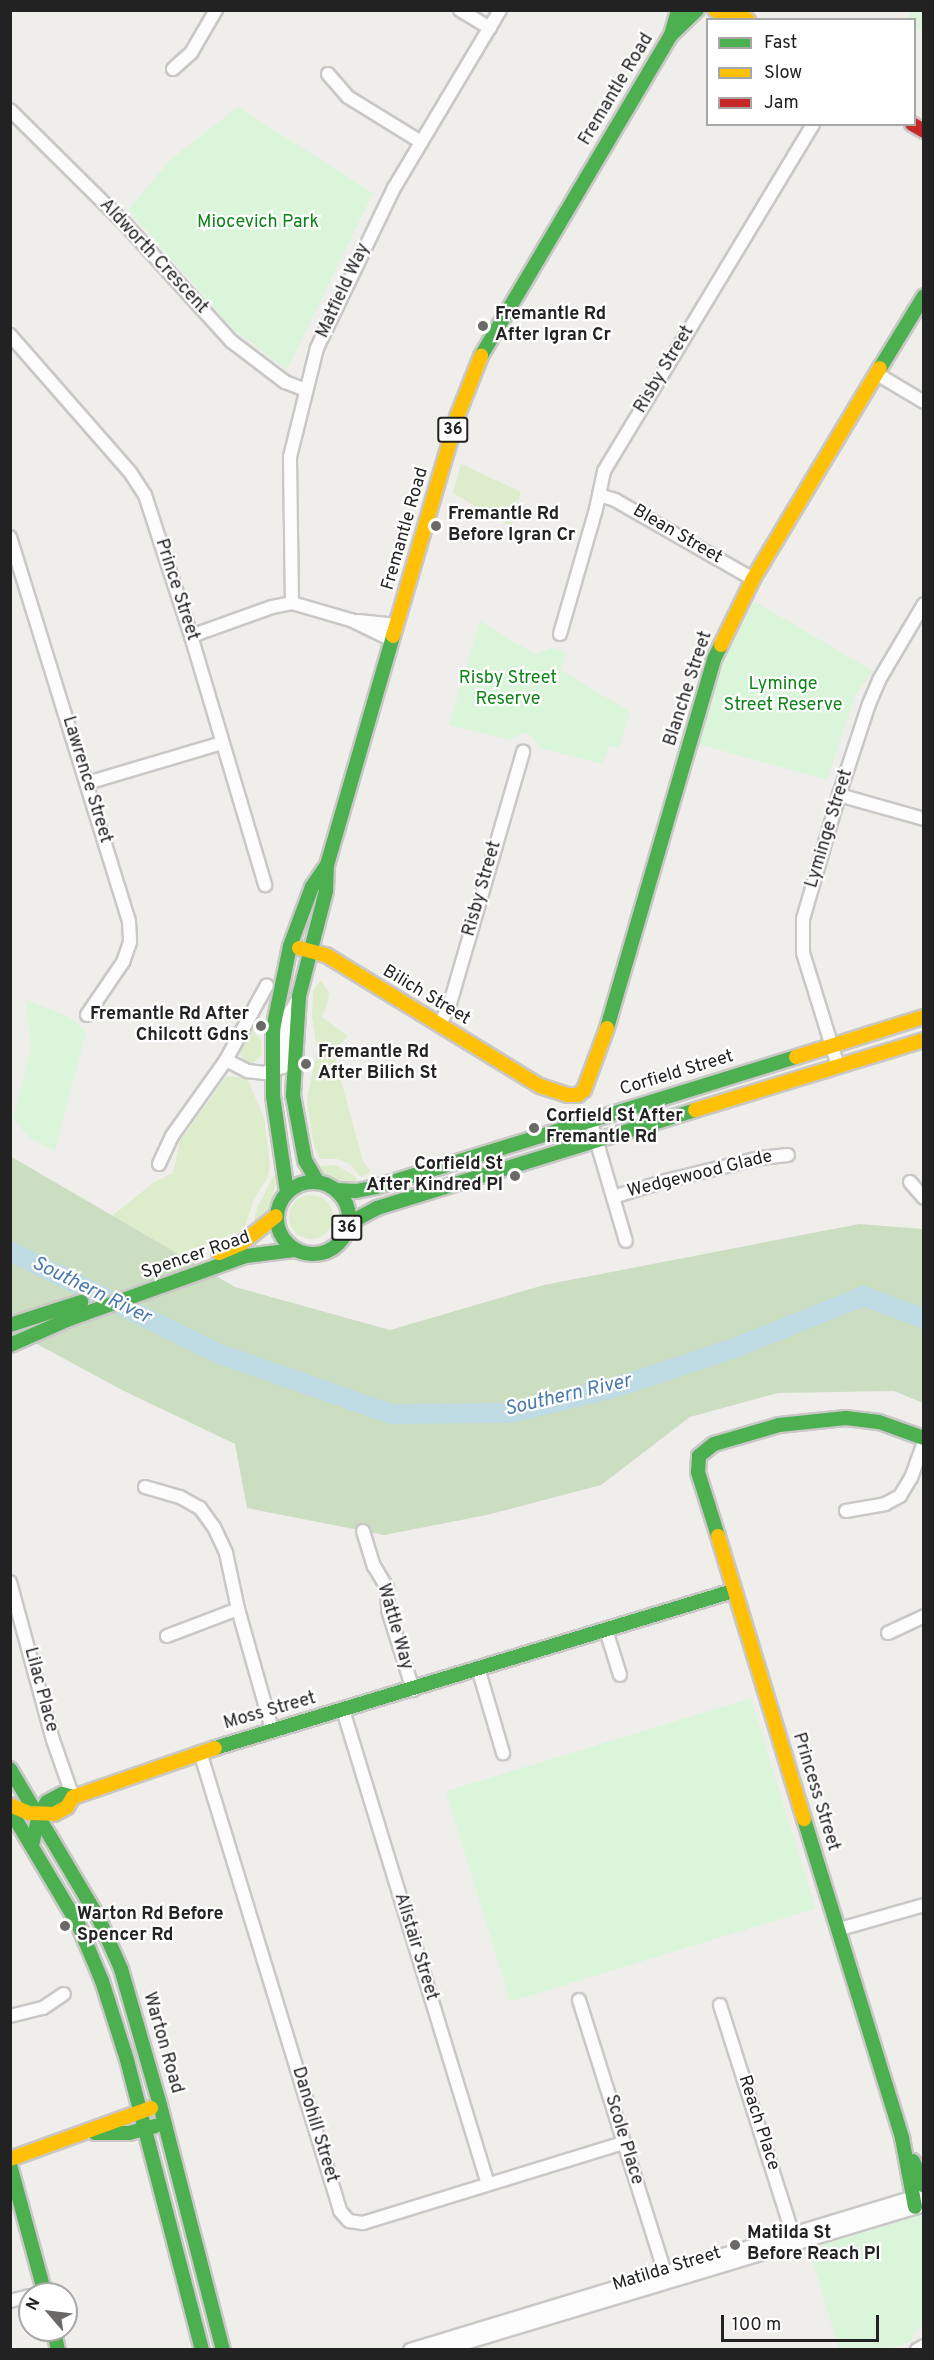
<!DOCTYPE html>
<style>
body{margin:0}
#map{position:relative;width:934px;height:2360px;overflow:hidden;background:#f0eeeb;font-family:Overpass,sans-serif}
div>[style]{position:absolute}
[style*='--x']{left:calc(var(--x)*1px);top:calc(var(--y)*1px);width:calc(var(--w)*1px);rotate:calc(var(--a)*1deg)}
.grass>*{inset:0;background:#ddeccb}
.round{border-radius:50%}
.forest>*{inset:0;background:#cbdec1}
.park>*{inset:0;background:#daf5da;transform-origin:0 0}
.river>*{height:20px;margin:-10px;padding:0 10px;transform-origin:10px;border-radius:10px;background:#bfdbe3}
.roads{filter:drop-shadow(2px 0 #c9c8c7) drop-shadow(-2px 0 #c9c8c7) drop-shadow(0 2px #c9c8c7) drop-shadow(0 -2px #c9c8c7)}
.street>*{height:12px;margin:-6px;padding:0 6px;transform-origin:6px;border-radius:6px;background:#fdfcfc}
.fast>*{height:14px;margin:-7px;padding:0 7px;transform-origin:7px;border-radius:7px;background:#4caf50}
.fast>.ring{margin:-7px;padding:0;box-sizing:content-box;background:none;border:14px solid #4caf50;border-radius:50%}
.slow>*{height:14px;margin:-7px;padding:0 7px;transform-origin:7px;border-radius:7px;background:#ffc107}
.jam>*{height:14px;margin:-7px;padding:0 7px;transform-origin:7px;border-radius:7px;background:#c62828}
.dots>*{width:16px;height:16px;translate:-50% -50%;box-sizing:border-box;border:3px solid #fff;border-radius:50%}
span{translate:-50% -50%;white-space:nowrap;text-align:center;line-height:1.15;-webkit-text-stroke:4.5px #fff;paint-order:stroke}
.shield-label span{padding:2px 4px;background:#fff;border:2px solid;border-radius:4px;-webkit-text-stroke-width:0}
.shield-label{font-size:16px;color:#222;font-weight:700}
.street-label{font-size:18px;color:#222}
.park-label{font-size:18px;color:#0c8416}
.poi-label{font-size:18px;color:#222;font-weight:700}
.left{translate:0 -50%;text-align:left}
.right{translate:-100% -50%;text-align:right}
.water-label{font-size:20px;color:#4a7aab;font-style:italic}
.frame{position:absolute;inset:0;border:12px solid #222;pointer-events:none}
.legend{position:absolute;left:706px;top:18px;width:210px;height:108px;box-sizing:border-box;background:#fff;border:2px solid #a7a7a7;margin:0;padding:8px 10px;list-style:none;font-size:18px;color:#222}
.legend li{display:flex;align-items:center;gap:12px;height:30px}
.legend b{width:30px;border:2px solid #a7a7a7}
.north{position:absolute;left:18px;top:2282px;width:60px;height:60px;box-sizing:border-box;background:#fff;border:2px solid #a7a7a7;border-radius:50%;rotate:298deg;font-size:16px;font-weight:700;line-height:24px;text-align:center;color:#222}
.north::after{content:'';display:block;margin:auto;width:21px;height:27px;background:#6a6968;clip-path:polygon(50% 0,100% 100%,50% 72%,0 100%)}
.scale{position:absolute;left:721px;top:2315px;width:158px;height:27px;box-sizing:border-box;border:3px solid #222;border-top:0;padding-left:8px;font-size:18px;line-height:21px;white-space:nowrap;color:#222;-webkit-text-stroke:4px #fff;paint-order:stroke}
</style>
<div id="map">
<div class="grass">
<i style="clip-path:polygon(461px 464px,521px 492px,511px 527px,453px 493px)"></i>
<i style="clip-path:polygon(321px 980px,329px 993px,327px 1006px,322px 1017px,348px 1036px,333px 1051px,363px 1161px,371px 1172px,361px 1177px,350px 1164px,337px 1159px,320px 1159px,313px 1142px,307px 1100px,317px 1049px,312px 1017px,313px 991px)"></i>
<i style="clip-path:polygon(253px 1026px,254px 1033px,261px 1039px,262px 1054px,254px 1062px,248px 1063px,243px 1059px,240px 1053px)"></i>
<i style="clip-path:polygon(233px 1076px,247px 1079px,264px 1117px,270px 1166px,268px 1176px,254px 1199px,244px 1230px,178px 1254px,112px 1216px,153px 1183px,173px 1173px,180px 1141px,226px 1077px)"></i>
<i style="clip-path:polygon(336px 1165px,356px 1177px,357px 1182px,336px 1183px,322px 1174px,318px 1166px)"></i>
<i style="clip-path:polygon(274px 1175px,276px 1180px,270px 1210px,253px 1226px,257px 1208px)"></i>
<i class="round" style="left:289px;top:1195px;width:44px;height:44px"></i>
</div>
<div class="forest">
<i style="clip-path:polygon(10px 1156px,235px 1287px,390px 1330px,544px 1285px,859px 1224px,923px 1229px,923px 1403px,894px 1391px,778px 1393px,690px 1417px,601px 1485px,487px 1515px,384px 1535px,247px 1508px,235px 1444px,122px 1390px,11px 1330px)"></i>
</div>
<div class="park">
<i style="clip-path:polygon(912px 11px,923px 11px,923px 33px,915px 28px,914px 20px,907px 19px)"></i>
<i style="clip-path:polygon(238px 107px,373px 193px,287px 370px,234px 330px,128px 210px,170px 160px)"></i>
<i style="clip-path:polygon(754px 601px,873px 671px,855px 696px,827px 780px,698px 744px,722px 666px)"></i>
<i style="clip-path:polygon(480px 621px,534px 654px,552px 648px,563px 650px,566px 654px,561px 670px,630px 712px,619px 748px,610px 745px,602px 764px,540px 748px,532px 736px,523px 733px,509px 740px,449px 725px)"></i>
<i style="clip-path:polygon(26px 1000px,70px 1017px,86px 1032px,55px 1151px,28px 1137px,13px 1117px,31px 1049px)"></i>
<i style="left:751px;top:1698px;width:220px;height:319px;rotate:73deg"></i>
<i style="clip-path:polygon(923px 2214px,923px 2327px,917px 2328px,911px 2342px,887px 2349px,839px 2349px,809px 2249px)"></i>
</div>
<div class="river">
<i style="--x:10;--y:1251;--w:231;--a:26.2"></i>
<i style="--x:217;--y:1353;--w:184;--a:19.3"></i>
<i style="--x:391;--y:1414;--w:120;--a:-0.5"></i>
<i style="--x:511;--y:1413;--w:106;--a:-13.6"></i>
<i style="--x:614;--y:1388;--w:124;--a:-18.3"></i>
<i style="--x:732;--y:1349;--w:142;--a:-21.9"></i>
<i style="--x:864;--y:1296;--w:64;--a:21"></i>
</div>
<div class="roads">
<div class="street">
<i style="--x:460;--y:10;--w:35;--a:31"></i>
<i style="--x:173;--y:69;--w:24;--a:-42"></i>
<i style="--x:191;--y:53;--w:50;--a:-59.8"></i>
<i style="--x:328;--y:74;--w:30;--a:49"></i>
<i style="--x:348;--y:97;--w:86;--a:31.7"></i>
<i style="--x:10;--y:110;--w:162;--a:44.7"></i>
<i style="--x:125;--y:224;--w:158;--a:47.8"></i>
<i style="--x:231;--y:341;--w:68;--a:37.2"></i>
<i style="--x:285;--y:382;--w:22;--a:21"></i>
<i style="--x:10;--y:335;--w:182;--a:48.8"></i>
<i style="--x:130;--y:472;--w:27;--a:57"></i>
<i style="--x:145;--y:495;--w:148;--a:71.9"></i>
<i style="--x:191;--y:636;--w:260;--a:73.4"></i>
<i style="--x:877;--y:374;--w:55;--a:30.8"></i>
<i style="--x:599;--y:495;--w:17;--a:17"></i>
<i style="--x:615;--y:500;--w:159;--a:29.8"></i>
<i style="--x:10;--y:537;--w:402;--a:72.8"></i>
<i style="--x:129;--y:921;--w:21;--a:87"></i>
<i style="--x:130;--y:942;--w:21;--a:109"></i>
<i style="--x:123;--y:962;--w:64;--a:124.2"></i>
<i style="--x:292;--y:603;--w:146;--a:-90.8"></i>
<i style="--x:290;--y:457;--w:112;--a:-76.1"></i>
<i style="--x:317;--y:348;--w:178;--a:-64.3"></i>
<i style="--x:394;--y:188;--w:207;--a:-59.2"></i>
<i style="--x:358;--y:621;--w:39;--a:6"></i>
<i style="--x:560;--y:634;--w:130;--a:-73.9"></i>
<i style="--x:596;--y:509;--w:39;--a:-78"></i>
<i style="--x:604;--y:471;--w:405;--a:-58.9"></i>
<i style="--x:191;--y:636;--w:86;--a:-19.7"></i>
<i style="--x:272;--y:607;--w:20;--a:-11"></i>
<i style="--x:292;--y:603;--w:61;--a:16.1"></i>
<i style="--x:351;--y:620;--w:46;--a:26"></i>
<i style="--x:87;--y:783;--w:141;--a:-16.5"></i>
<i style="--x:839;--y:795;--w:88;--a:15.8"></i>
<i style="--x:439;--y:1025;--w:21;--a:-61"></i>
<i style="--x:449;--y:1007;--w:266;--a:-73.8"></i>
<i style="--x:226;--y:1060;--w:25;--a:27"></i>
<i style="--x:248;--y:1071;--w:16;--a:7"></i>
<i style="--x:264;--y:1073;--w:20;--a:-18"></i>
<i style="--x:283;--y:1067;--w:51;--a:-84.4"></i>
<i style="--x:288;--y:1016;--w:16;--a:-60"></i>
<i style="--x:838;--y:1066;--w:118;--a:-107.2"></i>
<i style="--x:803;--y:953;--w:34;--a:-90"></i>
<i style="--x:803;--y:919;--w:129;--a:-73.8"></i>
<i style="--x:839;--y:795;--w:96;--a:-71.8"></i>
<i style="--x:869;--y:704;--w:26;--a:-67"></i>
<i style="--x:879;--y:680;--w:88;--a:-59.4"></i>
<i style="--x:590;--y:1119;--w:127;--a:73.6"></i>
<i style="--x:159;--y:1164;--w:31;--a:-65"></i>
<i style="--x:172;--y:1136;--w:93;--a:-54.6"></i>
<i style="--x:226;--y:1060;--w:85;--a:-61.3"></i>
<i style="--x:910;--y:1182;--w:21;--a:49"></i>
<i style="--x:613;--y:1197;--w:54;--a:-17.1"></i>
<i style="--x:665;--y:1181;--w:98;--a:-13.6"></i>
<i style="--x:760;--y:1158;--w:28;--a:-6"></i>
<i style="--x:145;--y:1487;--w:36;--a:16"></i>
<i style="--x:180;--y:1497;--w:23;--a:29"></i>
<i style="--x:200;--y:1508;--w:24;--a:54"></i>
<i style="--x:214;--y:1527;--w:29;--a:65"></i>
<i style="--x:226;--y:1553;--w:57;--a:77.9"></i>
<i style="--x:238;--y:1609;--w:125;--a:74.2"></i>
<i style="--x:846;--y:1511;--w:40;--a:-10"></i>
<i style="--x:885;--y:1504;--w:17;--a:-28"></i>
<i style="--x:900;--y:1496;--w:21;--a:-59"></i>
<i style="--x:911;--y:1478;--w:38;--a:-70"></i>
<i style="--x:363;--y:1531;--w:37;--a:73"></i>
<i style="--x:374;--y:1566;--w:26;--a:59"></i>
<i style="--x:387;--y:1588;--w:22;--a:87"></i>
<i style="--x:388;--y:1610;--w:84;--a:72.6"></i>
<i style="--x:10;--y:1582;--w:164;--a:74.8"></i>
<i style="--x:53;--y:1740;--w:60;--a:70.7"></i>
<i style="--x:606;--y:1630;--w:47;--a:72.7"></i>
<i style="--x:888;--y:1633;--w:40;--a:-25"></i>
<i style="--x:167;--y:1636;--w:76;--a:-20.8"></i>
<i style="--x:478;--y:1668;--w:89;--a:73.6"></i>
<i style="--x:343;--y:1710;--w:496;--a:73"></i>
<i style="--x:200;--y:1752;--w:480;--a:73"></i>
<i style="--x:340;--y:2211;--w:13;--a:48"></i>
<i style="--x:349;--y:2221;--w:14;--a:8"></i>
<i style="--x:363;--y:2223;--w:272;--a:-17.1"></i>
<i style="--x:840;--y:1929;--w:87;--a:-15.9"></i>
<i style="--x:579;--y:2000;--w:293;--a:72.5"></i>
<i style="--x:720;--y:2005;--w:244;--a:72.4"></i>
<i style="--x:10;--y:2016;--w:34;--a:-14"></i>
<i style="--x:43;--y:2008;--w:25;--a:-34"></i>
<i style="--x:10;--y:2301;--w:21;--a:-14"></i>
<i style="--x:410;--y:2350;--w:537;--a:-16.88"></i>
<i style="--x:442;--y:2350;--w:503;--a:-16.74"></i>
<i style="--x:917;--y:2350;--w:8;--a:-30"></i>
</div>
<div class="fast">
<i style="--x:671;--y:35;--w:36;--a:-44"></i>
<i style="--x:481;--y:356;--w:373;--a:-59.4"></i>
<i style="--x:671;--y:35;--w:26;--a:-74"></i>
<i style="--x:880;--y:368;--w:84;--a:-58.6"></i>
<i style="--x:607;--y:1028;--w:386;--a:-73.8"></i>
<i style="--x:715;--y:657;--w:13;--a:-63"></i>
<i style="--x:317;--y:1181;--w:24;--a:-120"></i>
<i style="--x:305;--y:1160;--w:66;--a:-100.5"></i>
<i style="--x:293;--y:1095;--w:99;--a:-86.5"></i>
<i style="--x:299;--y:996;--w:108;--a:-75.6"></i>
<i style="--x:326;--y:891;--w:26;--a:-88"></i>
<i style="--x:327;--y:865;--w:238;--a:-73.9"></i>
<i class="ring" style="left:277px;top:1182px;width:58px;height:58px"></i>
<i style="--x:336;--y:1190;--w:20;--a:3"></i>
<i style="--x:356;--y:1191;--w:20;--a:-11"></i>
<i style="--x:376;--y:1187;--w:440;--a:-17.2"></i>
<i style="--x:287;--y:1192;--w:97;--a:-98.3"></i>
<i style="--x:273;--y:1096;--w:67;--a:-90"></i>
<i style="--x:273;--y:1029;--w:85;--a:-78.4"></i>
<i style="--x:290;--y:946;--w:63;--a:-69.6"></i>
<i style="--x:312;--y:887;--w:27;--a:-56"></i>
<i style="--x:349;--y:1223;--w:32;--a:-28"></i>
<i style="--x:377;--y:1208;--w:333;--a:-17.1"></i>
<i style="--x:10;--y:1325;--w:75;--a:-17.9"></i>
<i style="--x:10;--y:1345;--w:62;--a:-23.7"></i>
<i style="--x:67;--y:1320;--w:190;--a:-19.7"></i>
<i style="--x:246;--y:1256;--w:48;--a:-7.1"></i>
<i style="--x:718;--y:1536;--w:67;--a:-107.4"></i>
<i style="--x:698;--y:1472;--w:16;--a:-86"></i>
<i style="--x:699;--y:1456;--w:19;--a:-39"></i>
<i style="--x:714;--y:1444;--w:68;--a:-16.3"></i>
<i style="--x:779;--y:1425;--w:67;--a:-6"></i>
<i style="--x:846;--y:1418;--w:33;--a:7"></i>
<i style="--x:879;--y:1422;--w:48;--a:19.6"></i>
<i style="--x:215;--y:1748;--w:541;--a:-16.86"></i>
<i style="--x:10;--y:1769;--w:172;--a:59.3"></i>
<i style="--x:98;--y:1917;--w:57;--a:66.1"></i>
<i style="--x:121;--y:1969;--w:141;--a:74"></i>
<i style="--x:160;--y:2105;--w:253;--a:75.6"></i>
<i style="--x:10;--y:1810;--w:133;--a:59.2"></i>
<i style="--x:78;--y:1924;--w:62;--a:67.2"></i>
<i style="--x:102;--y:1981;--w:83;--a:72.4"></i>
<i style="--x:127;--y:2060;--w:300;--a:75.5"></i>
<i style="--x:804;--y:1819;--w:334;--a:72.9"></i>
<i style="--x:902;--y:2138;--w:70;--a:79.3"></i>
<i style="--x:32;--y:1845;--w:32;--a:-77"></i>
<i style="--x:39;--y:1814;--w:14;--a:-56"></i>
<i style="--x:47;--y:1802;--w:17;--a:-28"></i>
<i style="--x:62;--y:1794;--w:11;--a:15"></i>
<i style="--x:95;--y:2133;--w:34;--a:0"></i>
<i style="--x:129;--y:2133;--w:28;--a:-15"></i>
<i style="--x:913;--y:2161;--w:27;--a:66"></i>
<i style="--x:10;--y:2165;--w:134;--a:74.8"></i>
<i style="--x:54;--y:2330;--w:20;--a:79"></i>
</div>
<div class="slow">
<i style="--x:715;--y:10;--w:21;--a:28"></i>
<i style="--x:736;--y:10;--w:16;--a:40"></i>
<i style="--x:393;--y:636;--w:228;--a:-73.7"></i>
<i style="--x:457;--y:417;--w:66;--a:-68.5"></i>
<i style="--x:721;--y:645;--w:73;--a:-64.1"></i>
<i style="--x:753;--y:579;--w:246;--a:-59"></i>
<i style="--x:299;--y:948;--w:28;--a:15"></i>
<i style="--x:326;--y:955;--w:251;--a:31.5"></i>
<i style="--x:540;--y:1086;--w:28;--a:18"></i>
<i style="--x:567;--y:1095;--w:11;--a:0"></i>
<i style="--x:578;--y:1095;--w:8;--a:-40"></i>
<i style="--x:584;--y:1090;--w:66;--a:-69.6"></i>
<i style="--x:796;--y:1057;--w:134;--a:-17.4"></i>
<i style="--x:695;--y:1110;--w:239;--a:-17"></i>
<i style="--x:219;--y:1253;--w:25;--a:-23"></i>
<i style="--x:242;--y:1243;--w:43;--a:-38.5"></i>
<i style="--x:718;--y:1536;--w:296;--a:73.1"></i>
<i style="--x:10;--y:1805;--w:21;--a:23"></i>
<i style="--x:29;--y:1813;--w:25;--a:2"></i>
<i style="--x:54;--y:1814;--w:15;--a:-28"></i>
<i style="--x:67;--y:1807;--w:12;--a:-59"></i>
<i style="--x:73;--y:1797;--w:150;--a:-19"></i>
<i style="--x:10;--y:2159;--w:150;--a:-19.9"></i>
</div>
<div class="jam">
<i style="--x:912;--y:124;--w:14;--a:30"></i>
</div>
</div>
<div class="dots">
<i style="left:483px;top:326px;background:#6a6968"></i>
<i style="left:436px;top:526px;background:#6a6968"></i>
<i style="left:261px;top:1026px;background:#6a6968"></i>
<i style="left:306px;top:1064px;background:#6a6968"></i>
<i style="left:534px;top:1128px;background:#6a6968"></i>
<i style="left:515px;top:1176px;background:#6a6968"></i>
<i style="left:65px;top:1926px;background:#6a6968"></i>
<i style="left:735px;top:2245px;background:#6a6968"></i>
</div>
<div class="shield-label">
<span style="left:453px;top:430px">36</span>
<span style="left:347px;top:1228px">36</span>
</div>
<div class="street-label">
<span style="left:617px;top:90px;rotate:-59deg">Fremantle Road</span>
<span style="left:153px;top:257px;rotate:47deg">Aldworth Crescent</span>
<span style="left:344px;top:291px;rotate:-65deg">Matfield Way</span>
<span style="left:665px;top:370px;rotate:-59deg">Risby Street</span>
<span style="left:406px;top:529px;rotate:-74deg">Fremantle Road</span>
<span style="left:677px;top:535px;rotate:30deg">Blean Street</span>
<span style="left:176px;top:590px;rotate:72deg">Prince Street</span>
<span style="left:689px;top:689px;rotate:-72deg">Blanche Street</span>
<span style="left:86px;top:780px;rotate:73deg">Lawrence Street</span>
<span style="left:830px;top:829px;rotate:-73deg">Lyminge Street</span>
<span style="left:483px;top:889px;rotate:-74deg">Risby Street</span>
<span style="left:426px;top:996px;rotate:31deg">Bilich Street</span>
<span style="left:677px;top:1074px;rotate:-17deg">Corfield Street</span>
<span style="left:700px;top:1175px;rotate:-14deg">Wedgewood Glade</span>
<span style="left:196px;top:1256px;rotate:-19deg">Spencer Road</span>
<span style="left:394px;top:1627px;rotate:74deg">Wattle Way</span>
<span style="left:40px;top:1690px;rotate:75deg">Lilac Place</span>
<span style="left:270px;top:1712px;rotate:-16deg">Moss Street</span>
<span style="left:815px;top:1792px;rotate:73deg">Princess Street</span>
<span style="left:415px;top:1947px;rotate:73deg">Alistair Street</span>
<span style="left:162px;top:2043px;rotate:74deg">Warton Road</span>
<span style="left:758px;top:2123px;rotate:72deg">Reach Place</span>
<span style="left:314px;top:2125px;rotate:73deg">Danohill Street</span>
<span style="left:623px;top:2140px;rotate:73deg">Scole Place</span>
<span style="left:667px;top:2270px;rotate:-17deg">Matilda Street</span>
</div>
<div class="park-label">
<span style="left:258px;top:223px">Miocevich Park</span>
<span style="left:508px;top:690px">Risby Street<br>Reserve</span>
<span style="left:783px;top:696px">Lyminge<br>Street Reserve</span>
</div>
<div class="poi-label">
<span class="left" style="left:495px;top:326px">Fremantle Rd<br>After Igran Cr</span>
<span class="left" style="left:448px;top:526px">Fremantle Rd<br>Before Igran Cr</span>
<span class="right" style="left:249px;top:1026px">Fremantle Rd After<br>Chilcott Gdns</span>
<span class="left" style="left:318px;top:1064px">Fremantle Rd<br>After Bilich St</span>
<span class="left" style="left:546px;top:1128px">Corfield St After<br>Fremantle Rd</span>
<span class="right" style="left:503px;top:1176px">Corfield St<br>After Kindred Pl</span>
<span class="left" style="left:77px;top:1926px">Warton Rd Before<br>Spencer Rd</span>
<span class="left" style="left:747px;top:2245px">Matilda St<br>Before Reach Pl</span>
</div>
<div class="water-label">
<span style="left:91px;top:1291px;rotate:26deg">Southern River</span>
<span style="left:568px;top:1396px;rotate:-13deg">Southern River</span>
</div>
<div class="frame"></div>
<ul class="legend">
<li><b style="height:8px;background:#4caf50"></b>Fast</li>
<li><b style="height:8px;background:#ffc107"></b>Slow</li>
<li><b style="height:8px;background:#c62828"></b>Jam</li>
</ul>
<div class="north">N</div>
<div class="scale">100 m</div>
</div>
